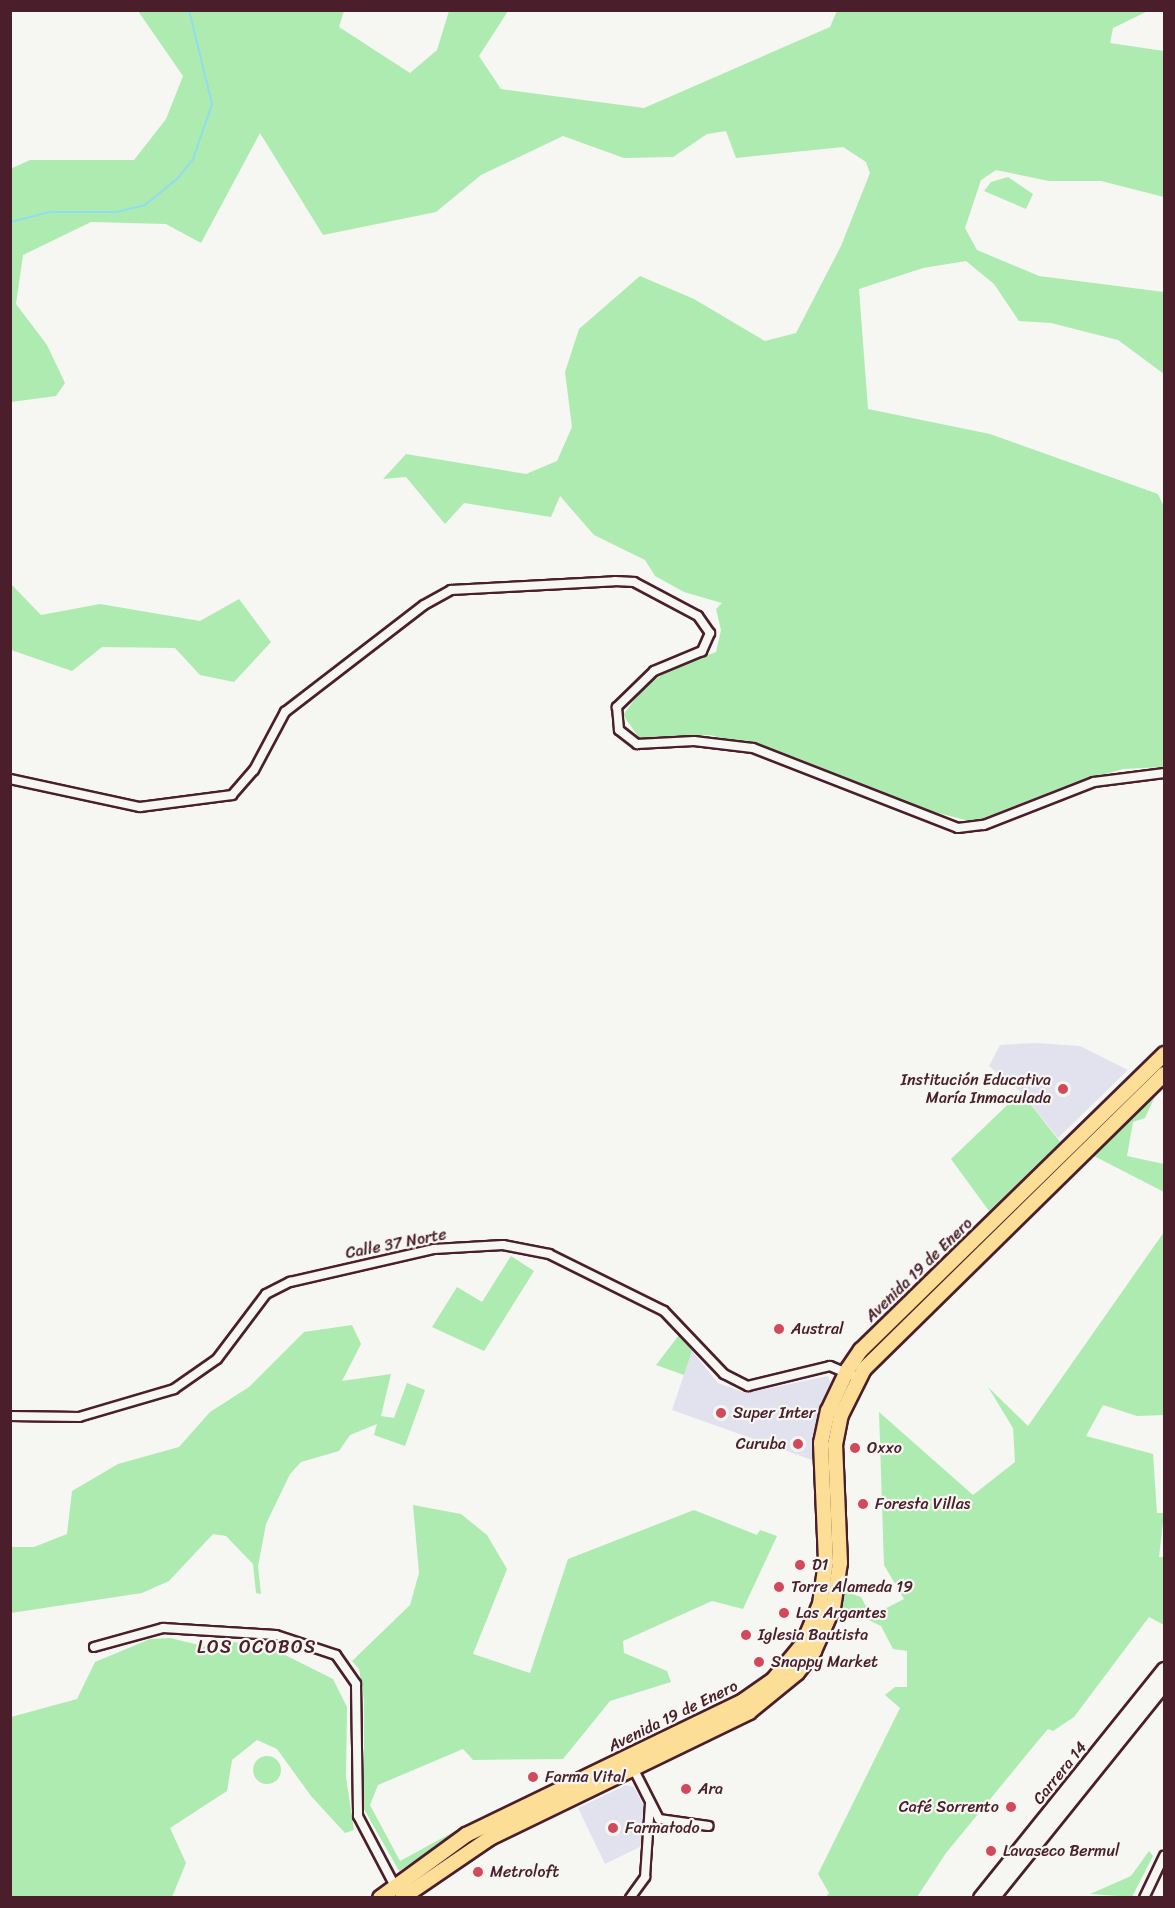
<!DOCTYPE html>
<meta charset="utf-8">
<style>
body{margin:0}
#map{position:relative;width:1175px;height:1908px;overflow:hidden;background:#f6f6f2;font-family:Sriracha,sans-serif}
div>[style]{position:absolute}
[style*='--x']{left:calc(var(--x)*1px);top:calc(var(--y)*1px);width:calc(var(--w)*1px);rotate:calc(var(--a)*1deg)}
.built>*{inset:0;background:#e2e2ef}
.green>*{inset:0;background:#aeebb1}
.round{border-radius:50%}
.stream>*{height:2px;margin:-1px;padding:0 1px;transform-origin:1px;border-radius:1px;background:#90ddf0}
.roads{filter:drop-shadow(2px 0 #4a1f2b) drop-shadow(-2px 0 #4a1f2b) drop-shadow(0 2px #4a1f2b) drop-shadow(0 -2px #4a1f2b)}
.minor>*{height:8px;margin:-4px;padding:0 4px;transform-origin:4px;border-radius:4px;background:#f6f6f2}
.secondary>*{height:12px;margin:-6px;padding:0 6px;transform-origin:6px;border-radius:6px;background:#f6f6f2}
.primary>*{height:14px;margin:-7px;padding:0 7px;transform-origin:7px;border-radius:7px;background:#fcde96}
.dots>*{width:16px;height:16px;translate:-50% -50%;box-sizing:border-box;border:3px solid #f6f6f2;border-radius:50%}
span{translate:-50% -50%;white-space:nowrap;text-align:center;line-height:1.15;-webkit-text-stroke:4.5px #f6f6f2;paint-order:stroke}
.poi-label{font-size:16px;color:#4a1f2b}
.right{translate:-100% -50%;text-align:right}
.left{translate:0 -50%;text-align:left}
.street-label{font-size:16px;color:#4a1f2b}
.neighbourhood-label{font-size:18px;color:#4a1f2b;letter-spacing:1.5px}
.frame{position:absolute;inset:0;border:12px solid #4a1f2b;pointer-events:none}
</style>
<div id="map">
<div class="built">
<i style="clip-path:polygon(1035px 1043px,1080px 1046px,1128px 1070px,1058px 1138px,1021px 1092px,989px 1066px,1000px 1045px)"></i>
<i style="clip-path:polygon(692px 1351px,718px 1383px,746px 1393px,828px 1376px,831px 1384px,812px 1460px,672px 1410px)"></i>
<i style="clip-path:polygon(626px 1785px,634px 1787px,645px 1808px,642px 1846px,605px 1864px,578px 1808px)"></i>
</div>
<div class="green">
<i style="clip-path:polygon(138px 11px,344px 11px,339px 27px,410px 73px,437px 50px,449px 11px,508px 11px,479px 56px,501px 89px,644px 108px,830px 27px,837px 11px,1148px 11px,1113px 28px,1110px 43px,1164px 51px,1164px 197px,1101px 181px,1049px 181px,996px 170px,981px 180px,965px 228px,977px 250px,1039px 276px,1164px 292px,1164px 374px,1118px 340px,1051px 323px,1019px 321px,994px 284px,966px 261px,923px 268px,859px 289px,868px 409px,990px 434px,1158px 494px,1164px 507px,1164px 767px,1123px 769px,1076px 782px,973px 822px,911px 806px,797px 758px,710px 735px,640px 739px,623px 715px,643px 688px,670px 669px,716px 652px,721px 630px,716px 609px,722px 603px,684px 592px,655px 576px,645px 560px,594px 535px,560px 496px,551px 517px,464px 503px,445px 524px,406px 477px,383px 479px,406px 454px,526px 474px,557px 461px,572px 427px,565px 372px,579px 329px,640px 276px,694px 299px,765px 341px,796px 333px,841px 246px,870px 173px,866px 162px,843px 147px,736px 158px,726px 131px,707px 134px,673px 157px,624px 158px,563px 136px,481px 175px,436px 212px,323px 235px,260px 133px,201px 243px,166px 224px,91px 222px,23px 255px,16px 304px,47px 345px,65px 383px,56px 396px,11px 402px,10px 169px,30px 160px,134px 160px,166px 119px,183px 76px)"></i>
<i style="clip-path:polygon(1008px 177px,1033px 194px,1026px 209px,984px 191px,991px 182px)"></i>
<i style="clip-path:polygon(10px 583px,41px 615px,100px 604px,200px 621px,239px 599px,271px 642px,234px 682px,200px 675px,175px 648px,102px 647px,72px 671px,11px 650px)"></i>
<i style="clip-path:polygon(1164px 1062px,1164px 1070px,856px 1369px,868px 1348px)"></i>
<i style="clip-path:polygon(1021px 1092px,1060px 1142px,989px 1211px,951px 1159px)"></i>
<i style="clip-path:polygon(1157px 1092px,1145px 1118px,1133px 1122px,1127px 1156px,1164px 1164px,1164px 1192px,1092px 1155px)"></i>
<i style="clip-path:polygon(1164px 1232px,1164px 1415px,1137px 1416px,1103px 1405px,1086px 1436px,1153px 1454px,1157px 1513px,1164px 1513px,1159px 1557px,1164px 1557px,1164px 1625px,1149px 1617px,1074px 1717px,1053px 1731px,1048px 1729px,1037px 1742px,946px 1853px,917px 1897px,826px 1897px,829px 1893px,818px 1874px,900px 1708px,885px 1695px,895px 1687px,907px 1687px,907px 1651px,893px 1649px,881px 1626px,840px 1606px,843px 1591px,861px 1597px,871px 1616px,904px 1599px,884px 1565px,879px 1412px,973px 1495px,1015px 1462px,1013px 1428px,988px 1387px,1028px 1426px)"></i>
<i style="clip-path:polygon(511px 1256px,534px 1271px,484px 1351px,432px 1327px,457px 1287px,482px 1302px)"></i>
<i style="clip-path:polygon(352px 1325px,361px 1344px,342px 1381px,391px 1374px,381px 1416px,394px 1418px,407px 1383px,425px 1390px,405px 1446px,374px 1435px,377px 1424px,350px 1435px,339px 1451px,301px 1462px,290px 1474px,266px 1524px,258px 1566px,261px 1594px,256px 1593px,253px 1564px,226px 1536px,213px 1534px,169px 1581px,142px 1593px,11px 1613px,11px 1547px,34px 1547px,67px 1534px,72px 1491px,118px 1464px,179px 1447px,210px 1412px,249px 1387px,304px 1332px)"></i>
<i style="clip-path:polygon(679px 1335px,692px 1351px,684px 1375px,656px 1365px)"></i>
<i style="clip-path:polygon(413px 1505px,461px 1514px,487px 1535px,507px 1569px,473px 1654px,530px 1673px,568px 1559px,694px 1510px,757px 1535px,760px 1530px,777px 1536px,743px 1609px,712px 1601px,623px 1641px,624px 1653px,667px 1671px,671px 1682px,610px 1701px,563px 1759px,473px 1760px,463px 1749px,378px 1785px,370px 1805px,400px 1861px,479px 1818px,399px 1871px,364px 1809px,364px 1700px,359px 1669px,352px 1661px,410px 1605px,419px 1573px)"></i>
<i style="clip-path:polygon(170px 1638px,207px 1647px,233px 1642px,269px 1647px,333px 1679px,347px 1707px,346px 1777px,354px 1830px,345px 1833px,311px 1796px,277px 1749px,257px 1740px,232px 1760px,227px 1791px,170px 1828px,186px 1863px,172px 1897px,11px 1897px,11px 1717px,77px 1699px,95px 1662px,150px 1639px)"></i>
<i class="round" style="left:253px;top:1756px;width:28px;height:28px"></i>
<i style="clip-path:polygon(1149px 1851px,1153px 1856px,1132px 1897px,1090px 1894px,1131px 1876px)"></i>
</div>
<div class="stream">
<i style="--x:10;--y:222;--w:41;--a:-14"></i>
<i style="--x:50;--y:212;--w:67;--a:0"></i>
<i style="--x:117;--y:212;--w:29;--a:-14"></i>
<i style="--x:145;--y:205;--w:41;--a:-39.1"></i>
<i style="--x:177;--y:179;--w:26;--a:-51"></i>
<i style="--x:193;--y:159;--w:58;--a:-70.9"></i>
<i style="--x:212;--y:104;--w:97;--a:-103.7"></i>
</div>
<div class="roads">
<div class="minor">
<i style="--x:10;--y:779;--w:133;--a:12.2"></i>
<i style="--x:140;--y:807;--w:93;--a:-7.4"></i>
<i style="--x:232;--y:795;--w:33;--a:-49"></i>
<i style="--x:254;--y:770;--w:66;--a:-61.9"></i>
<i style="--x:285;--y:712;--w:175;--a:-37.6"></i>
<i style="--x:424;--y:605;--w:31;--a:-29"></i>
<i style="--x:451;--y:590;--w:164;--a:-3.1"></i>
<i style="--x:615;--y:581;--w:19;--a:3"></i>
<i style="--x:634;--y:582;--w:72;--a:28"></i>
<i style="--x:698;--y:616;--w:21;--a:55"></i>
<i style="--x:710;--y:633;--w:20;--a:114"></i>
<i style="--x:702;--y:651;--w:52;--a:157.4"></i>
<i style="--x:654;--y:671;--w:52;--a:135.8"></i>
<i style="--x:617;--y:707;--w:23;--a:85"></i>
<i style="--x:619;--y:730;--w:23;--a:38"></i>
<i style="--x:637;--y:744;--w:57;--a:-3"></i>
<i style="--x:694;--y:741;--w:59;--a:6.8"></i>
<i style="--x:753;--y:748;--w:220;--a:21.3"></i>
<i style="--x:958;--y:828;--w:26;--a:-7"></i>
<i style="--x:984;--y:825;--w:118;--a:-21.4"></i>
<i style="--x:1094;--y:782;--w:71;--a:-7.3"></i>
<i style="--x:10;--y:1416;--w:69;--a:0.8"></i>
<i style="--x:79;--y:1417;--w:99;--a:-16.4"></i>
<i style="--x:174;--y:1389;--w:52;--a:-34.9"></i>
<i style="--x:217;--y:1359;--w:81;--a:-53"></i>
<i style="--x:266;--y:1294;--w:27;--a:-27"></i>
<i style="--x:290;--y:1282;--w:148;--a:-12.9"></i>
<i style="--x:434;--y:1249;--w:69;--a:-3.3"></i>
<i style="--x:503;--y:1245;--w:47;--a:11.1"></i>
<i style="--x:549;--y:1254;--w:128;--a:26.4"></i>
<i style="--x:664;--y:1311;--w:87;--a:46.4"></i>
<i style="--x:724;--y:1374;--w:27;--a:27"></i>
<i style="--x:748;--y:1386;--w:84;--a:-13.7"></i>
<i style="--x:830;--y:1366;--w:30;--a:23"></i>
<i style="--x:94;--y:1647;--w:72;--a:-15.4"></i>
<i style="--x:163;--y:1628;--w:113;--a:3.5"></i>
<i style="--x:276;--y:1635;--w:63;--a:18.4"></i>
<i style="--x:336;--y:1655;--w:35;--a:55"></i>
<i style="--x:356;--y:1684;--w:132;--a:89.1"></i>
<i style="--x:358;--y:1816;--w:84;--a:62.2"></i>
<i style="--x:632;--y:1766;--w:59;--a:63"></i>
<i style="--x:659;--y:1819;--w:50;--a:8"></i>
<i style="--x:630;--y:1898;--w:26;--a:-54"></i>
<i style="--x:645;--y:1877;--w:73;--a:-86.1"></i>
<i style="--x:1144;--y:1898;--w:47;--a:-64.5"></i>
</div>
<div class="secondary">
<i style="--x:980;--y:1898;--w:294;--a:-51.2"></i>
<i style="--x:993;--y:1898;--w:273;--a:-51.2"></i>
</div>
<div class="primary">
<i style="--x:380;--y:1898;--w:107;--a:-36.2"></i>
<i style="--x:466;--y:1835;--w:308;--a:-25.8"></i>
<i style="--x:743;--y:1701;--w:38;--a:-35"></i>
<i style="--x:774;--y:1679;--w:45;--a:-50.4"></i>
<i style="--x:803;--y:1644;--w:43;--a:-67"></i>
<i style="--x:820;--y:1604;--w:42;--a:-81.9"></i>
<i style="--x:826;--y:1562;--w:119;--a:-92.4"></i>
<i style="--x:821;--y:1443;--w:33;--a:-78"></i>
<i style="--x:828;--y:1411;--w:47;--a:-64.5"></i>
<i style="--x:848;--y:1369;--w:23;--a:-56"></i>
<i style="--x:861;--y:1350;--w:424;--a:-44.3"></i>
<i style="--x:402;--y:1898;--w:107;--a:-34.3"></i>
<i style="--x:490;--y:1838;--w:288;--a:-25.9"></i>
<i style="--x:749;--y:1712;--w:62;--a:-39.1"></i>
<i style="--x:797;--y:1673;--w:28;--a:-52"></i>
<i style="--x:814;--y:1651;--w:47;--a:-66.2"></i>
<i style="--x:833;--y:1608;--w:46;--a:-81.2"></i>
<i style="--x:840;--y:1563;--w:118;--a:-92.4"></i>
<i style="--x:835;--y:1445;--w:31;--a:-79"></i>
<i style="--x:841;--y:1415;--w:51;--a:-63.4"></i>
<i style="--x:864;--y:1369;--w:421;--a:-44.5"></i>
</div>
</div>
<div class="dots">
<i style="left:1063px;top:1089px;background:#d1495b"></i>
<i style="left:779px;top:1329px;background:#d1495b"></i>
<i style="left:721px;top:1413px;background:#d1495b"></i>
<i style="left:798px;top:1444px;background:#d1495b"></i>
<i style="left:855px;top:1448px;background:#d1495b"></i>
<i style="left:863px;top:1504px;background:#d1495b"></i>
<i style="left:800px;top:1565px;background:#d1495b"></i>
<i style="left:779px;top:1587px;background:#d1495b"></i>
<i style="left:784px;top:1613px;background:#d1495b"></i>
<i style="left:746px;top:1635px;background:#d1495b"></i>
<i style="left:759px;top:1662px;background:#d1495b"></i>
<i style="left:533px;top:1777px;background:#d1495b"></i>
<i style="left:686px;top:1789px;background:#d1495b"></i>
<i style="left:1011px;top:1807px;background:#d1495b"></i>
<i style="left:613px;top:1828px;background:#d1495b"></i>
<i style="left:991px;top:1851px;background:#d1495b"></i>
<i style="left:478px;top:1872px;background:#d1495b"></i>
</div>
<div class="poi-label">
<span class="right" style="left:1051px;top:1089px">Institución Educativa<br>María Inmaculada</span>
<span class="left" style="left:791px;top:1329px">Austral</span>
<span class="left" style="left:733px;top:1413px">Super Inter</span>
<span class="right" style="left:786px;top:1444px">Curuba</span>
<span class="left" style="left:867px;top:1448px">Oxxo</span>
<span class="left" style="left:875px;top:1504px">Foresta Villas</span>
<span class="left" style="left:812px;top:1565px">D1</span>
<span class="left" style="left:791px;top:1587px">Torre Alameda 19</span>
<span class="left" style="left:796px;top:1613px">Las Argantes</span>
<span class="left" style="left:758px;top:1635px">Iglesia Bautista</span>
<span class="left" style="left:771px;top:1662px">Snappy Market</span>
<span class="left" style="left:545px;top:1777px">Farma Vital</span>
<span class="left" style="left:698px;top:1789px">Ara</span>
<span class="right" style="left:999px;top:1807px">Café Sorrento</span>
<span class="left" style="left:625px;top:1828px">Farmatodo</span>
<span class="left" style="left:1003px;top:1851px">Lavaseco Bermul</span>
<span class="left" style="left:490px;top:1872px">Metroloft</span>
</div>
<div class="street-label">
<span style="left:396px;top:1244px;rotate:-11deg">Calle 37 Norte</span>
<span style="left:919px;top:1270px;rotate:-44deg">Avenida 19 de Enero</span>
<span style="left:673px;top:1716px;rotate:-26deg">Avenida 19 de Enero</span>
<span style="left:1060px;top:1773px;rotate:-51deg">Carrera 14</span>
</div>
<div class="neighbourhood-label">
<span style="left:257px;top:1647px">LOS OCOBOS</span>
</div>
<div class="frame"></div>
</div>
